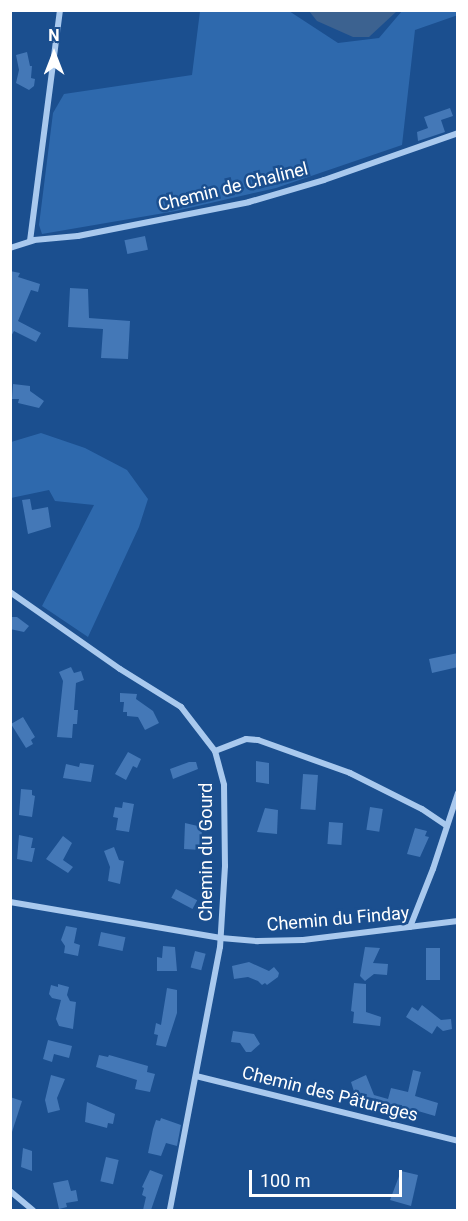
<!DOCTYPE html>
<meta charset="utf-8">
<style>
body{margin:0}
#map{position:relative;width:468px;height:1221px;overflow:hidden;background:#1b4f8f;font-family:Roboto,sans-serif}
div>[style]{position:absolute}
[style*='--x']{left:calc(var(--x)*1px);top:calc(var(--y)*1px);width:calc(var(--w)*1px);rotate:calc(var(--a)*1deg)}
.green>*{inset:0;background:#2e69ad}
.water>*{inset:0;background:#3c6290}
.building>*{inset:0;background:#4478b7;transform-origin:0 0}
.minor>*{height:6px;margin:-3px;padding:0 3px;transform-origin:3px;border-radius:3px;background:#a9c9ee}
span{translate:-50% -50%;white-space:nowrap;text-align:center;line-height:1.15;-webkit-text-stroke:5px #1b4f8f;paint-order:stroke}
.street-label{font-size:18px;color:#fff}
.frame{position:absolute;inset:0;border:12px solid #fff;pointer-events:none}
.north{position:absolute;left:24px;top:24px;width:60px;height:60px;-webkit-text-stroke:4px #1b4f8f;paint-order:stroke;rotate:0deg;font-size:16px;font-weight:700;line-height:24px;text-align:center;color:#fff}
.north::after{content:'';display:block;margin:auto;width:21px;height:27px;background:#fff;clip-path:polygon(50% 0,100% 100%,50% 72%,0 100%)}
.scale{position:absolute;left:249px;top:1170px;width:153px;height:27px;box-sizing:border-box;border:3px solid #fff;border-top:0;padding-left:8px;font-size:18px;line-height:21px;white-space:nowrap;color:#fff;-webkit-text-stroke:4px #1b4f8f;paint-order:stroke}
</style>
<div id="map">
<div class="green">
<i style="clip-path:polygon(200px 11px,289px 11px,338px 43px,379px 38px,402px 11px,457px 11px,458px 15px,415px 30px,402px 145px,276px 188px,176px 211px,42px 234px,39px 225px,53px 113px,64px 94px,192px 75px)"></i>
<i style="clip-path:polygon(41px 433px,85px 448px,127px 470px,148px 499px,139px 527px,88px 637px,42px 606px,94px 505px,55px 501px,49px 490px,11px 498px,11px 442px)"></i>
</div>
<div class="water">
<i style="clip-path:polygon(309px 11px,309px 10px,397px 11px,369px 37px,353px 37px,317px 21px)"></i>
</div>
<div class="building">
<i style="clip-path:polygon(27px 52px,30px 66px,32px 66px,31px 78px,35px 79px,34px 86px,29px 90px,16px 83px,19px 70px,16px 55px)"></i>
<i style="clip-path:polygon(450px 108px,453px 116px,441px 120px,445px 132px,418px 141px,417px 132px,428px 128px,424px 117px)"></i>
<i style="left:145px;top:236px;width:14px;height:21px;rotate:78deg"></i>
<i style="clip-path:polygon(10px 271px,20px 273px,18px 277px,40px 284px,38px 292px,31px 290px,18px 321px,41px 333px,36px 342px,14px 331px,10px 338px)"></i>
<i style="clip-path:polygon(70px 288px,88px 289px,89px 318px,130px 321px,128px 359px,101px 358px,103px 329px,68px 327px)"></i>
<i style="clip-path:polygon(13px 384px,30px 386px,30px 391px,44px 401px,39px 408px,18px 403px,19px 399px,12px 399px)"></i>
<i style="clip-path:polygon(30px 499px,32px 510px,48px 507px,51px 527px,28px 534px,22px 500px)"></i>
<i style="clip-path:polygon(10px 617px,17px 617px,29px 626px,24px 632px,10px 629px)"></i>
<i style="clip-path:polygon(458px 653px,458px 667px,432px 673px,429px 659px)"></i>
<i style="clip-path:polygon(71px 667px,74px 673px,81px 671px,84px 680px,76px 683px,74px 710px,78px 710px,77px 724px,73px 724px,72px 738px,57px 737px,63px 681px,59px 672px)"></i>
<i style="clip-path:polygon(120px 693px,137px 694px,136px 699px,153px 711px,159px 723px,145px 730px,138px 717px,127px 716px,127px 712px,123px 712px,124px 702px,120px 702px)"></i>
<i style="clip-path:polygon(23px 717px,35px 737px,31px 740px,33px 744px,26px 748px,11px 724px)"></i>
<i style="clip-path:polygon(128px 752px,141px 759px,137px 768px,133px 766px,126px 780px,115px 774px)"></i>
<i style="clip-path:polygon(256px 761px,269px 763px,269px 784px,256px 782px)"></i>
<i style="clip-path:polygon(189px 762px,196px 762px,198px 769px,173px 779px,170px 769px)"></i>
<i style="clip-path:polygon(80px 763px,94px 765px,91px 782px,63px 778px,66px 764px,79px 767px)"></i>
<i style="left:303px;top:774px;width:15px;height:35px;rotate:4deg"></i>
<i style="clip-path:polygon(21px 789px,32px 790px,32px 795px,35px 796px,32px 817px,19px 815px)"></i>
<i style="clip-path:polygon(123px 802px,134px 804px,129px 832px,116px 830px,118px 818px,113px 817px,115px 807px,122px 808px)"></i>
<i style="left:370px;top:807px;width:13px;height:23px;rotate:9deg"></i>
<i style="clip-path:polygon(265px 808px,278px 810px,277px 834px,257px 832px)"></i>
<i style="left:329px;top:822px;width:14px;height:22px;rotate:4deg"></i>
<i style="clip-path:polygon(185px 823px,202px 827px,201px 850px,184px 849px)"></i>
<i style="clip-path:polygon(415px 828px,427px 831px,425px 836px,429px 837px,420px 857px,407px 854px)"></i>
<i style="clip-path:polygon(19px 835px,33px 838px,31px 848px,35px 848px,32px 862px,17px 859px)"></i>
<i style="clip-path:polygon(63px 836px,72px 843px,63px 860px,73px 867px,68px 873px,46px 859px)"></i>
<i style="clip-path:polygon(114px 847px,119px 860px,124px 861px,120px 884px,108px 881px,110px 867px,104px 851px)"></i>
<i style="left:176px;top:889px;width:24px;height:10px;rotate:28deg"></i>
<i style="clip-path:polygon(66px 926px,77px 928px,74px 943px,80px 945px,78px 956px,64px 953px,65px 946px,61px 940px)"></i>
<i style="left:101px;top:932px;width:25px;height:14px;rotate:12deg"></i>
<i style="clip-path:polygon(163px 946px,175px 947px,177px 971px,157px 971px,157px 957px,162px 958px)"></i>
<i style="clip-path:polygon(365px 947px,380px 948px,373px 963px,388px 964px,387px 975px,374px 974px,365px 981px,360px 976px)"></i>
<i style="left:426px;top:948px;width:14px;height:32px"></i>
<i style="left:195px;top:951px;width:11px;height:17px;rotate:15deg"></i>
<i style="clip-path:polygon(249px 962px,269px 971px,274px 967px,279px 973px,278px 977px,267px 985px,265px 983px,262px 985px,258px 981px,248px 977px,234px 979px,232px 966px)"></i>
<i style="clip-path:polygon(354px 983px,366px 984px,366px 1012px,381px 1017px,380px 1026px,353px 1023px,354px 1012px,351px 1011px)"></i>
<i style="clip-path:polygon(58px 984px,69px 987px,67px 995px,70px 1001px,76px 1002px,73px 1029px,59px 1026px,56px 1019px,61px 1000px,52px 998px,49px 994px,51px 985px,58px 987px)"></i>
<i style="clip-path:polygon(167px 988px,177px 990px,177px 1013px,166px 1047px,156px 1045px,158px 1035px,154px 1034px,156px 1023px,161px 1025px)"></i>
<i style="clip-path:polygon(422px 1005px,441px 1020px,451px 1019px,452px 1029px,443px 1031px,437px 1026px,432px 1034px,406px 1017px,412px 1007px,418px 1011px)"></i>
<i style="clip-path:polygon(233px 1031px,254px 1034px,260px 1044px,251px 1052px,246px 1052px,240px 1043px,231px 1042px)"></i>
<i style="clip-path:polygon(48px 1040px,72px 1046px,69px 1058px,54px 1054px,52px 1062px,43px 1059px)"></i>
<i style="clip-path:polygon(99px 1055px,108px 1057px,109px 1055px,148px 1066px,147px 1072px,155px 1074px,150px 1092px,135px 1089px,137px 1080px,96px 1067px)"></i>
<i style="clip-path:polygon(413px 1070px,421px 1072px,415px 1096px,438px 1103px,435px 1116px,418px 1111px,416px 1118px,358px 1104px,351px 1082px,366px 1075px,374px 1095px,388px 1099px,391px 1088px,408px 1092px)"></i>
<i style="clip-path:polygon(51px 1075px,65px 1079px,57px 1098px,60px 1110px,48px 1113px,45px 1100px)"></i>
<i style="clip-path:polygon(10px 1097px,22px 1101px,12px 1132px,10px 1132px)"></i>
<i style="clip-path:polygon(87px 1102px,115px 1114px,113px 1124px,108px 1123px,107px 1128px,85px 1122px)"></i>
<i style="clip-path:polygon(161px 1118px,181px 1125px,177px 1146px,166px 1143px,161px 1156px,148px 1153px,153px 1129px,156px 1120px,160px 1121px)"></i>
<i style="clip-path:polygon(23px 1148px,32px 1151px,32px 1171px,21px 1167px)"></i>
<i style="left:106px;top:1157px;width:13px;height:25px;rotate:13deg"></i>
<i style="clip-path:polygon(150px 1170px,163px 1175px,151px 1210px,143px 1210px,146px 1197px,142px 1195px,144px 1188px,142px 1187px)"></i>
<i style="clip-path:polygon(401px 1171px,418px 1175px,411px 1206px,390px 1200px)"></i>
<i style="clip-path:polygon(68px 1180px,71px 1191px,76px 1190px,78px 1201px,66px 1203px,67px 1207px,59px 1209px,53px 1183px)"></i>
</div>
<div class="minor">
<i style="--x:30;--y:241;--w:233;--a:-82.6"></i>
<i style="--x:10;--y:248;--w:25;--a:-18"></i>
<i style="--x:34;--y:240;--w:44;--a:-5.2"></i>
<i style="--x:78;--y:236;--w:174;--a:-11.2"></i>
<i style="--x:249;--y:202;--w:78;--a:-16.3"></i>
<i style="--x:324;--y:180;--w:142;--a:-19.3"></i>
<i style="--x:10;--y:592;--w:134;--a:35"></i>
<i style="--x:120;--y:669;--w:72;--a:31.9"></i>
<i style="--x:181;--y:707;--w:56;--a:52.3"></i>
<i style="--x:215;--y:751;--w:35;--a:75"></i>
<i style="--x:224;--y:785;--w:81;--a:89.3"></i>
<i style="--x:225;--y:866;--w:81;--a:93.5"></i>
<i style="--x:220;--y:947;--w:268;--a:100.8"></i>
<i style="--x:215;--y:751;--w:33;--a:-21"></i>
<i style="--x:246;--y:739;--w:12;--a:5"></i>
<i style="--x:258;--y:740;--w:98;--a:19.7"></i>
<i style="--x:350;--y:773;--w:80;--a:26.6"></i>
<i style="--x:422;--y:809;--w:30;--a:34"></i>
<i style="--x:10;--y:902;--w:214;--a:9.7"></i>
<i style="--x:221;--y:938;--w:37;--a:5"></i>
<i style="--x:258;--y:941;--w:45;--a:-1.3"></i>
<i style="--x:303;--y:940;--w:156;--a:-7"></i>
<i style="--x:410;--y:927;--w:62;--a:-68.4"></i>
<i style="--x:433;--y:869;--w:80;--a:-71.8"></i>
<i style="--x:196;--y:1076;--w:270;--a:13.9"></i>
<i style="--x:10;--y:1191;--w:30;--a:40"></i>
</div>
<div class="street-label">
<span style="left:233px;top:187px;rotate:-14deg">Chemin de Chalinel</span>
<span style="left:206px;top:852px;rotate:-90deg">Chemin du Gourd</span>
<span style="left:338px;top:919px;rotate:-5deg">Chemin du Finday</span>
<span style="left:330px;top:1094px;rotate:14deg">Chemin des Pâturages</span>
</div>
<div class="frame"></div>
<div class="north">N</div>
<div class="scale">100 m</div>
</div>
